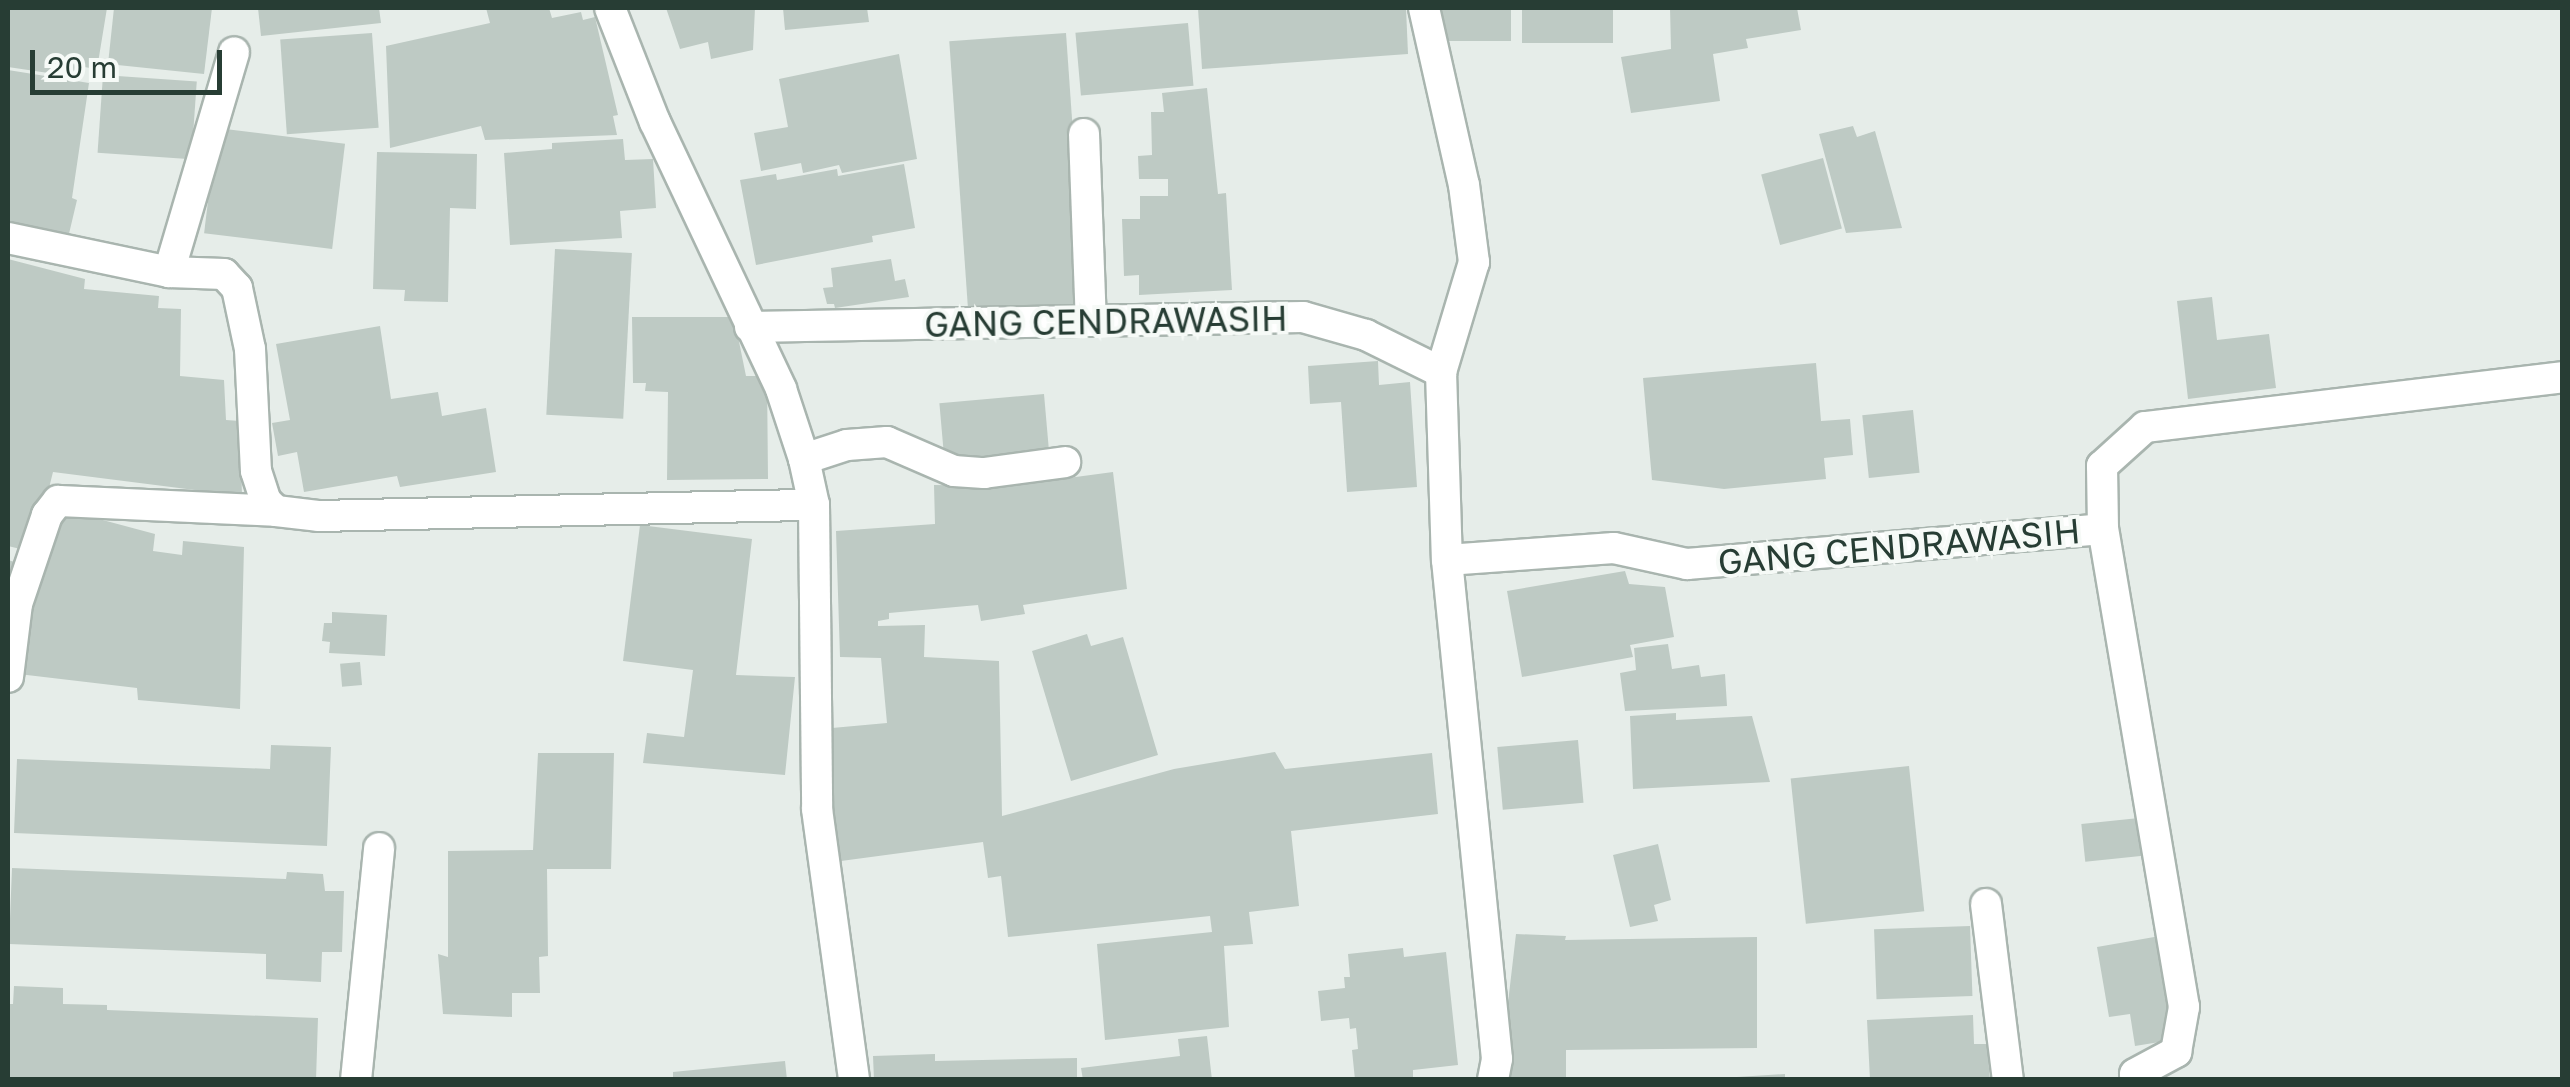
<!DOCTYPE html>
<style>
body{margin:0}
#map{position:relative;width:2570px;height:1087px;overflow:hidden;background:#e6ede9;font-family:"Golos Text",sans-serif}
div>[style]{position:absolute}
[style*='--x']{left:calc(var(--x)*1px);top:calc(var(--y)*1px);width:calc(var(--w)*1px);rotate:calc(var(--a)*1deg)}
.building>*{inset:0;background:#becac4;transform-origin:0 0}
.roads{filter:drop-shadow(2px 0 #a9b5af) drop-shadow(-2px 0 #a9b5af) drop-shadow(0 2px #a9b5af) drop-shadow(0 -2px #a9b5af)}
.minor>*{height:30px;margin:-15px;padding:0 15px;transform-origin:15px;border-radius:15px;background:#fff}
span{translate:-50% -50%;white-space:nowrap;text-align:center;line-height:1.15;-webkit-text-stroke:8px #f6faf7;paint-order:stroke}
.street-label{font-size:35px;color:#273d34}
.frame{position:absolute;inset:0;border:10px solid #273d34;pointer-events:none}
.scale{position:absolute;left:30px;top:50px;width:192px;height:45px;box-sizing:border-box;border:5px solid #273d34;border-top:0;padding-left:12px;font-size:30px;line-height:35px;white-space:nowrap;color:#273d34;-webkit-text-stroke:8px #f6faf7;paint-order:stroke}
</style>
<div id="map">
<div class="building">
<i style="clip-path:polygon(8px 8px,107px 8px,97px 69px,84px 67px,82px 78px,8px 67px)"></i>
<i style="clip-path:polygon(114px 8px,212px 8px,204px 74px,108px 64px)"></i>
<i style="clip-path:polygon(258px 8px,379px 8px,381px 23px,261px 36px)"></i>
<i style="clip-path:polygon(486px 8px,549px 8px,552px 18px,581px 12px,583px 20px,595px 17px,618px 115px,613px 116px,617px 135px,485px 140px,481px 126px,390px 148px,386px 46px,490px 23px)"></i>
<i style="clip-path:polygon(666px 8px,755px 8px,753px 50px,711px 59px,708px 42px,680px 49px)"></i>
<i style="clip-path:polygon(783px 8px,867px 8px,869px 22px,785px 30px)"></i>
<i style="clip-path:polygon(1198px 8px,1406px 8px,1408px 54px,1202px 69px)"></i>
<i style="left:1436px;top:8px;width:75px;height:33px"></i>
<i style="left:1522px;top:8px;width:91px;height:35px"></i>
<i style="clip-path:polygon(1670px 8px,1797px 8px,1801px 30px,1746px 39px,1748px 48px,1713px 54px,1720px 101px,1631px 113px,1621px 57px,1671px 49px)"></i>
<i style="left:1188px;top:23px;width:63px;height:113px;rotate:85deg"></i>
<i style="left:372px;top:33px;width:95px;height:92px;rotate:86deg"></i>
<i style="left:1066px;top:33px;width:271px;height:117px;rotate:86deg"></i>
<i style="clip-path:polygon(899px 54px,917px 159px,842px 173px,839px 165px,803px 173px,801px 163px,761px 171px,754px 133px,788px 127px,779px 79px)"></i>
<i style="clip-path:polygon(8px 70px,89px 83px,72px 198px,77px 200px,68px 238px,8px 223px)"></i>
<i style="left:103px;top:75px;width:94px;height:78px;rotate:4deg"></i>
<i style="clip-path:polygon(1207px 88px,1218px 194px,1226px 193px,1232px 290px,1139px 295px,1139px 275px,1124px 276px,1122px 219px,1140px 219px,1140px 196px,1168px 196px,1168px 179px,1139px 179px,1138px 156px,1152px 155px,1151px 112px,1164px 112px,1162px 93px)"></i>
<i style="clip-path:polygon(1853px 126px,1857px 137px,1875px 131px,1902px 228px,1846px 233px,1819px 134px)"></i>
<i style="left:217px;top:128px;width:129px;height:106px;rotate:7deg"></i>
<i style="clip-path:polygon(623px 139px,625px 160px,653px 159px,656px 208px,620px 211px,622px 238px,510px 245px,504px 153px,552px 149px,552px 143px)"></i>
<i style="clip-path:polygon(377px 152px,477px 154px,476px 209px,450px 208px,448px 302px,404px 301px,405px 290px,373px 289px)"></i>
<i style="left:1823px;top:158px;width:73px;height:64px;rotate:75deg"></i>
<i style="clip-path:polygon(904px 164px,915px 228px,872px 236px,873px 242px,756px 265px,740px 180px,776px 174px,777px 180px,837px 169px,838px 176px)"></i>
<i style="left:555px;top:249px;width:77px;height:166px;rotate:3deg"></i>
<i style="clip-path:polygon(8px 259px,85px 279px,84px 289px,159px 296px,158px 308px,181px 309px,180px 376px,224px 380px,226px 420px,240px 421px,242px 496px,53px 472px,33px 552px,8px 546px)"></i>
<i style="clip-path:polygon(891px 259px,895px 281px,905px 279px,909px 297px,835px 308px,834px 304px,827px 304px,823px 288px,833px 287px,831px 268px)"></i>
<i style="clip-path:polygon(2212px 297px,2217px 340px,2269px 334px,2276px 388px,2188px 399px,2177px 301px)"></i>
<i style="clip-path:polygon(632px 317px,734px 317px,746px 376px,767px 376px,768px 479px,667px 480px,668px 392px,645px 391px,646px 383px,633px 383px)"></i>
<i style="clip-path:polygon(380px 326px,391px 399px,438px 392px,442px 416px,486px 408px,496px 472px,400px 487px,397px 476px,304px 492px,297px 452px,278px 456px,272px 423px,290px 420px,276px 344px)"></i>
<i style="clip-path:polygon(1378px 361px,1379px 385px,1410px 382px,1417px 487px,1347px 492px,1341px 402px,1310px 404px,1308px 366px)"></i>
<i style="clip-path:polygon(1816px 363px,1821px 421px,1850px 419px,1853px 455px,1824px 458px,1826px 479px,1724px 489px,1652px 480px,1643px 378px)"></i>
<i style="left:1044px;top:394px;width:61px;height:105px;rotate:85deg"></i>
<i style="left:1913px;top:410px;width:63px;height:51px;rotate:84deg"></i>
<i style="clip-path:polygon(1113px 472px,1127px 589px,1023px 605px,1025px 614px,981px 621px,978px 605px,889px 613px,889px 619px,878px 621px,878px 626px,925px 625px,924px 657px,999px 661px,1002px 816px,1174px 769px,1275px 752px,1285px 769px,1432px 753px,1438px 814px,1291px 831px,1299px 906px,1249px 912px,1253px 944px,1224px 946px,1229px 1027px,1105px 1040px,1097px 944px,1212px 932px,1210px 916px,1008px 937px,1001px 876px,988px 878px,983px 842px,841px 861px,834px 837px,832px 728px,887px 723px,881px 658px,840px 657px,836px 531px,935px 524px,934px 485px,1009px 486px)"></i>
<i style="clip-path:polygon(54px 507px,155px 534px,153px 551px,182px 555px,183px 541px,244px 547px,240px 709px,138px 700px,137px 688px,10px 673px)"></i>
<i style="clip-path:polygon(640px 525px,752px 539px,736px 675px,795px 677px,785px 775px,643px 763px,647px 733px,684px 737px,693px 670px,623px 661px)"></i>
<i style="clip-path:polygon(8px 560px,21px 564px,8px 612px)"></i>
<i style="clip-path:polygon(1625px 571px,1629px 584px,1665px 587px,1674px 637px,1630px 645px,1633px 657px,1522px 677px,1507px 591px)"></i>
<i style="clip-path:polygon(332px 612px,387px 615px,385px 656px,329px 653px,330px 642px,322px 641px,324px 623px,332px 623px)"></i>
<i style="clip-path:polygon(1087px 634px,1091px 646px,1123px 637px,1158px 755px,1071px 781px,1032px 651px)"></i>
<i style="clip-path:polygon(1668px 644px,1672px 669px,1699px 665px,1701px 677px,1725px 674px,1727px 706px,1625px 711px,1620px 673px,1636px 670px,1634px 648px)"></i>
<i style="left:360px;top:662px;width:23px;height:20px;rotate:85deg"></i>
<i style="clip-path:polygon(1676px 713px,1676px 720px,1752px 716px,1770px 782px,1633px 789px,1630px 716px)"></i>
<i style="left:1578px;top:740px;width:63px;height:81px;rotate:85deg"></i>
<i style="clip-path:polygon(271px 745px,331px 747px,327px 846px,14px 833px,17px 759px,270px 769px)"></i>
<i style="clip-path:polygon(538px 753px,614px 753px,611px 869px,547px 869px,548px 956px,539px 957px,540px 993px,512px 993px,512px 1017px,443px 1014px,438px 954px,448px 957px,448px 851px,533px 850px)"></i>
<i style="left:1909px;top:766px;width:146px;height:119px;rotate:84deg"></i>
<i style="left:2139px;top:818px;width:38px;height:58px;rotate:84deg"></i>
<i style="clip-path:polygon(1658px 844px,1671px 900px,1654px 905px,1658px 921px,1630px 927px,1613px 855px)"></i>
<i style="clip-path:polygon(12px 868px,286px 879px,287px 872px,323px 874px,325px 891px,344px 891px,342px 952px,322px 952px,321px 982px,266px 979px,266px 954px,9px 944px)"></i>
<i style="left:1970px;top:926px;width:70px;height:96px;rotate:88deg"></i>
<i style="clip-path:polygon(1516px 934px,1566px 936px,1565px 940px,1757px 937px,1757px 1048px,1566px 1050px,1566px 1080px,1499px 1080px)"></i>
<i style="clip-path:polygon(2160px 936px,2178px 1039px,2135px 1046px,2130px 1014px,2109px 1017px,2097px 947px)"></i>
<i style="clip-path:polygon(1403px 948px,1404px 957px,1446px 952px,1458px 1065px,1413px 1070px,1413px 1080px,1355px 1080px,1352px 1050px,1358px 1049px,1356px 1028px,1350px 1029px,1349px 1018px,1321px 1021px,1318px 991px,1345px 988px,1344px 977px,1350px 977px,1348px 954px)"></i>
<i style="clip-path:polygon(14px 986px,63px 988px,63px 1004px,107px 1005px,107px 1010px,318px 1018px,316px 1080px,8px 1080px,8px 1004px,13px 1004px)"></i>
<i style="clip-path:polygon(1973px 1015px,1974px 1044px,1987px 1044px,1990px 1080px,1870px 1080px,1867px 1020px)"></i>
<i style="clip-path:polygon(1207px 1036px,1212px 1080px,1083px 1080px,1081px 1068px,1180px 1056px,1178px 1039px)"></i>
<i style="clip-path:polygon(935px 1054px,935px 1061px,1077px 1058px,1077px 1080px,874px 1080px,873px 1056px)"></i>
<i style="clip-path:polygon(785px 1061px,787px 1080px,673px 1080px,673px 1072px)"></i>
<i style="clip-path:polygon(1785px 1074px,1785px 1080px,1737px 1080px,1737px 1077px)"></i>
</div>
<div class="roads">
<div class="minor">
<i style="--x:610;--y:8;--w:123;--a:68.5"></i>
<i style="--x:655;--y:122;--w:295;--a:64.7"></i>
<i style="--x:781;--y:389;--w:74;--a:71.8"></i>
<i style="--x:804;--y:459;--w:47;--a:77.7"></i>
<i style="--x:814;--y:505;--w:304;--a:89.4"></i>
<i style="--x:817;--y:809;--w:274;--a:82.2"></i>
<i style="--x:1424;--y:8;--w:181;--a:77.3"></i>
<i style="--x:1464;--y:185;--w:78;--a:82.6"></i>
<i style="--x:1474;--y:262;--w:115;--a:106.7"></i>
<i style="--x:1084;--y:134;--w:187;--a:87.9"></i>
<i style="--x:8;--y:238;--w:165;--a:11.9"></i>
<i style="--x:169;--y:272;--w:55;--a:2.1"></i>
<i style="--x:224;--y:274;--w:19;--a:47"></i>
<i style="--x:237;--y:288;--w:62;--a:78"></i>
<i style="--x:250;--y:349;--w:122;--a:87.2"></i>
<i style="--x:256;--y:471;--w:32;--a:72"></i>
<i style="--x:266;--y:501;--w:14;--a:45"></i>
<i style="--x:276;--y:511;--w:42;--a:6.8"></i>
<i style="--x:318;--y:516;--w:496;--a:-1.3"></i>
<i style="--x:169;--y:272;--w:229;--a:-73.5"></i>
<i style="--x:750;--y:327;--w:553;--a:-1.04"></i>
<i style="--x:1303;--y:317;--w:66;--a:15.9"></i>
<i style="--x:1366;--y:335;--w:84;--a:26.3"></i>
<i style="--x:1441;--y:372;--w:188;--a:88.2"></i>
<i style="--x:1447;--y:560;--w:501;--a:84.28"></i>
<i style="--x:1497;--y:1059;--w:21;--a:101"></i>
<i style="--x:804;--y:459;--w:45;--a:-18"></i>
<i style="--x:847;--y:445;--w:40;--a:-4.3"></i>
<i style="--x:887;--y:442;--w:73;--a:23.4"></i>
<i style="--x:954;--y:471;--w:30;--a:4"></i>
<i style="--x:984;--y:473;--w:82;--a:-7.7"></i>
<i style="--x:1447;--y:560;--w:167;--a:-4.1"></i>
<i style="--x:1614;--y:548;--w:75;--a:12.4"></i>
<i style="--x:1687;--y:564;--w:417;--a:-4.8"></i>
<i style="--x:8;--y:677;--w:74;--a:-83"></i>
<i style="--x:17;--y:604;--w:94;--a:-71.4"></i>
<i style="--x:47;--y:515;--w:18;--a:-52"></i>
<i style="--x:58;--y:501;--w:218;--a:2.6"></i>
<i style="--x:1986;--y:904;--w:177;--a:82.9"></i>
<i style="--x:356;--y:1080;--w:233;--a:-84.3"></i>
<i style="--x:2137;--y:1080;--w:6;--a:-108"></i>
<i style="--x:2135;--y:1074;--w:47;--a:-28.2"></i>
<i style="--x:2176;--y:1052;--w:46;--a:-79.9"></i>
<i style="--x:2184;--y:1007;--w:485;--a:-99.6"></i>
<i style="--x:2103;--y:529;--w:63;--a:-90.9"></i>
<i style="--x:2102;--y:466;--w:58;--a:-42.2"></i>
<i style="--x:2145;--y:427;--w:420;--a:-6.8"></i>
</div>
</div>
<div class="street-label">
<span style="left:1106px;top:321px;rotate:-1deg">GANG CENDRAWASIH</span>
<span style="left:1899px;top:546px;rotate:-5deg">GANG CENDRAWASIH</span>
</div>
<div class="frame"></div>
<div class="scale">20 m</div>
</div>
